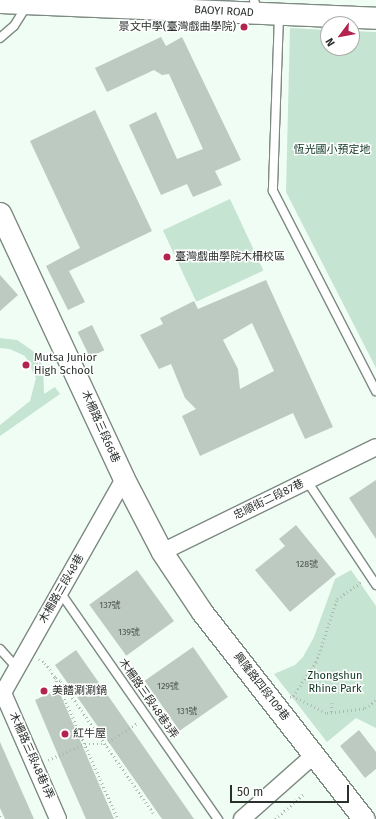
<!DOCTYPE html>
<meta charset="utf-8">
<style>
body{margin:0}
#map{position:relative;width:376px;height:819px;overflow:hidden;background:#effdf4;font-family:"Fira Sans","Noto Sans TC",sans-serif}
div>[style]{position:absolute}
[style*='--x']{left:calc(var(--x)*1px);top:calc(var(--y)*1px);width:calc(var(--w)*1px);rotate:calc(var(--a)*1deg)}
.green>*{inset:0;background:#c5e4d1;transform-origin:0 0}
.building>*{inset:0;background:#bccac1;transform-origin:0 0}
.path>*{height:2.5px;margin-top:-1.25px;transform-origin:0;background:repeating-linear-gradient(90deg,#adb9b1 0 1px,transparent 0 4px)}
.roads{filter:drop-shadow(1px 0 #7d8a82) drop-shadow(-1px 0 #7d8a82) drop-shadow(0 1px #7d8a82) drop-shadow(0 -1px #7d8a82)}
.service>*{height:8px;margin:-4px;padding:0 4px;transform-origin:4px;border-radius:4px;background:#fff}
.minor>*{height:16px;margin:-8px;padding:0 8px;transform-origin:8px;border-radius:8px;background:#fff}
.tertiary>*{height:21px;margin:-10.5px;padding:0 10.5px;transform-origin:10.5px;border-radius:10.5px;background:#fff}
.dots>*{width:11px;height:11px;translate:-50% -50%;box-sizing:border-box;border:2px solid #fff;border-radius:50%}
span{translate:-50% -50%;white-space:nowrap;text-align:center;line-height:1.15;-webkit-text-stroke:3px #fff;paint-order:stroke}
.number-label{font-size:9px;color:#4e5651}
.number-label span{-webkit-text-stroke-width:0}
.street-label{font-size:11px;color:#2a302c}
.poi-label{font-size:11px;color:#2a302c}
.right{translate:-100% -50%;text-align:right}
.left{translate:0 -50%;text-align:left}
.park-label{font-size:11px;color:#0b3421}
.north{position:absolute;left:320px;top:16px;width:40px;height:40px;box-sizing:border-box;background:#fff;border:1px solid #aaacab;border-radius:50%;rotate:238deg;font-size:11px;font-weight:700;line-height:16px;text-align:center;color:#2a302c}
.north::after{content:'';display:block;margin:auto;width:14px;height:18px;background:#b3234f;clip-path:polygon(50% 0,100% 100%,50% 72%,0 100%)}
.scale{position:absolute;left:230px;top:785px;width:119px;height:18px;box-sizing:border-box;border:2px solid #2a302c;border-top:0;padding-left:5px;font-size:12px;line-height:14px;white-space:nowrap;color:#2a302c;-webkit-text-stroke:3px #fff;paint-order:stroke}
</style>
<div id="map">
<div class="green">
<i style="clip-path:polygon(290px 28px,328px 30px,328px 48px,352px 48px,352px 31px,376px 32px,376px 368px,286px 192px)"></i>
<i style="left:230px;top:199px;width:79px;height:74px;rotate:65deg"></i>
<i style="clip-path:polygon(0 338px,17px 340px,33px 351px,43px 366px,44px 394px,55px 387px,60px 394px,0 436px,0 425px,30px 401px,36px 378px,25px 356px,10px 349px,0 348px)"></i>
<i style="clip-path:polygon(351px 570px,376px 606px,376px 728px,356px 718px,327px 742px,274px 674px,295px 665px,303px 657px,314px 637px,335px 579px)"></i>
</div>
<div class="building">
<i style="clip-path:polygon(161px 37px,166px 46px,182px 37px,241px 160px,215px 171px,222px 185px,193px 197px,187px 184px,161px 195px,129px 125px,156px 112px,177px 159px,203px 149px,169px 74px,162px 75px,154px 70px,107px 92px,95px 68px)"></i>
<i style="clip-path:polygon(95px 110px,152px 231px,69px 271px,85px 302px,68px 310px,46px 266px,80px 248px,30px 141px)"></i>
<i style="clip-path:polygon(0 275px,18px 295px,0 311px)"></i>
<i style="clip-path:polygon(evenodd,266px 280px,333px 427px,305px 439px,293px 413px,200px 456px,182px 416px,196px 409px,185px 398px,171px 364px,159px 369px,140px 335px,163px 324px,160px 318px,194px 301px,198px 309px,266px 280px,252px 323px,274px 371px,240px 389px,238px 369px,223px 340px,252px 323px)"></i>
<i style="left:92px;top:325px;width:28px;height:16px;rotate:64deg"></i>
<i style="clip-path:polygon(376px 480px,376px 539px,349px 498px)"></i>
<i style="clip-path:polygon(296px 525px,336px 574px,290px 612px,255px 570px,285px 546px,279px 539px)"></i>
<i style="left:137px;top:570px;width:63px;height:59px;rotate:54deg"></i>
<i style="left:193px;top:647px;width:61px;height:59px;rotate:55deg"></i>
<i style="clip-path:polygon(76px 650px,132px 730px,194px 819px,162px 819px,55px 665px)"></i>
<i style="clip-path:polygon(58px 689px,114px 819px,86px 819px,61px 762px,35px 700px)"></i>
<i style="clip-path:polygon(359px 730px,376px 752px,376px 769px,365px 778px,340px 746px)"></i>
<i style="clip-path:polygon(0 742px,34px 819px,5px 819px,0 808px)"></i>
</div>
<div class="path">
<i style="--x:39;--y:659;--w:7;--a:34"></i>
<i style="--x:45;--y:663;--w:17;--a:54"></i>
<i style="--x:55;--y:677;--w:155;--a:66.1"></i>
<i style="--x:56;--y:678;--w:6;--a:31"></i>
<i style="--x:61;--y:681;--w:164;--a:55"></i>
<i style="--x:293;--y:696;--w:38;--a:27"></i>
<i style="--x:327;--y:713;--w:38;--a:-7"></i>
<i style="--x:365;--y:708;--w:14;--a:-36"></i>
<i style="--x:290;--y:697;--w:3;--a:-18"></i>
<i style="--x:293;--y:696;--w:41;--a:-55.9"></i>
<i style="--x:316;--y:662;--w:66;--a:-71.6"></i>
<i style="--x:337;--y:599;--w:29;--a:-35"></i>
<i style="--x:331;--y:712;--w:9;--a:-84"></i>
<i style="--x:48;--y:760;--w:40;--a:-23.4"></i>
<i style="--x:85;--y:744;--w:20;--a:0"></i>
<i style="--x:105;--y:744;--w:38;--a:-33"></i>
<i style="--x:0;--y:816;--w:3;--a:72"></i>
<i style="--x:275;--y:819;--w:37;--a:-41"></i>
</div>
<div class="roads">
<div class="service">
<i style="--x:254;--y:0;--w:14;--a:73"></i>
<i style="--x:279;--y:15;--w:176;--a:92"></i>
<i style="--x:273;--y:191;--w:225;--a:62.8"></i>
<i style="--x:0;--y:38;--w:18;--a:-41"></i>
<i style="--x:14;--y:26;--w:25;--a:-58"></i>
<i style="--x:307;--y:481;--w:125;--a:56.4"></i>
<i style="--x:60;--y:592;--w:277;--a:55.2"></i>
<i style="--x:0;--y:649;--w:25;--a:48"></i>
</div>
<div class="minor">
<i style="--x:162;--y:552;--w:238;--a:-26.1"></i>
<i style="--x:3;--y:693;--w:137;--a:66.4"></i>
<i style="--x:0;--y:698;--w:252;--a:-60.5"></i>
<i style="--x:242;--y:819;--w:96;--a:-41.6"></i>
</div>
<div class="tertiary">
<i style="--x:0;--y:2;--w:376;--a:2.4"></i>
<i style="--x:0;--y:213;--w:293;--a:65"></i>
<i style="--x:124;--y:479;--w:82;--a:62.5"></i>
<i style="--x:162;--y:552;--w:72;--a:56.3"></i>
<i style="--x:202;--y:612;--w:263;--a:52"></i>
</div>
</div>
<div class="dots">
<i style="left:244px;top:27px;background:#b3234f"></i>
<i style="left:167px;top:257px;background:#b3234f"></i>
<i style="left:26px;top:365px;background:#b3234f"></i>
<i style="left:44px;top:691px;background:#b3234f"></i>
<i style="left:65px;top:734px;background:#b3234f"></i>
</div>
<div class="number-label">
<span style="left:307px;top:564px">128號</span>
<span style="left:110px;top:605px">137號</span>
<span style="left:129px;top:632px">139號</span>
<span style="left:168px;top:686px">129號</span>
<span style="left:187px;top:711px">131號</span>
</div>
<div class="street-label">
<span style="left:224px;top:12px;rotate:3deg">BAOYI ROAD</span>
<span style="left:100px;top:427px;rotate:66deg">木柵路三段66巷</span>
<span style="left:269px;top:500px;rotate:-26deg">忠順街二段87巷</span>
<span style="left:62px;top:589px;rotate:-60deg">木柵路三段48巷</span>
<span style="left:261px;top:687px;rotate:52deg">興隆路四段109巷</span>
<span style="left:148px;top:699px;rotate:55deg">木柵路三段48巷3弄</span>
<span style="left:31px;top:756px;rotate:66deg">木柵路三段48巷1弄</span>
</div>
<div class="poi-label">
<span class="right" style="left:236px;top:27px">景文中學(臺灣戲曲學院)</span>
<span class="left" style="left:175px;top:257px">臺灣戲曲學院木柵校區</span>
<span class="left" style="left:34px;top:365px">Mutsa Junior<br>High School</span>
<span class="left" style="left:52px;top:691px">美饍涮涮鍋</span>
<span class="left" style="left:73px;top:734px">紅牛屋</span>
</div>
<div class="park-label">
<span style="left:332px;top:150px">恆光國小預定地</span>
<span style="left:335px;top:683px">Zhongshun<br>Rhine Park</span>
</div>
<div class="north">N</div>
<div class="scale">50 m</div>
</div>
